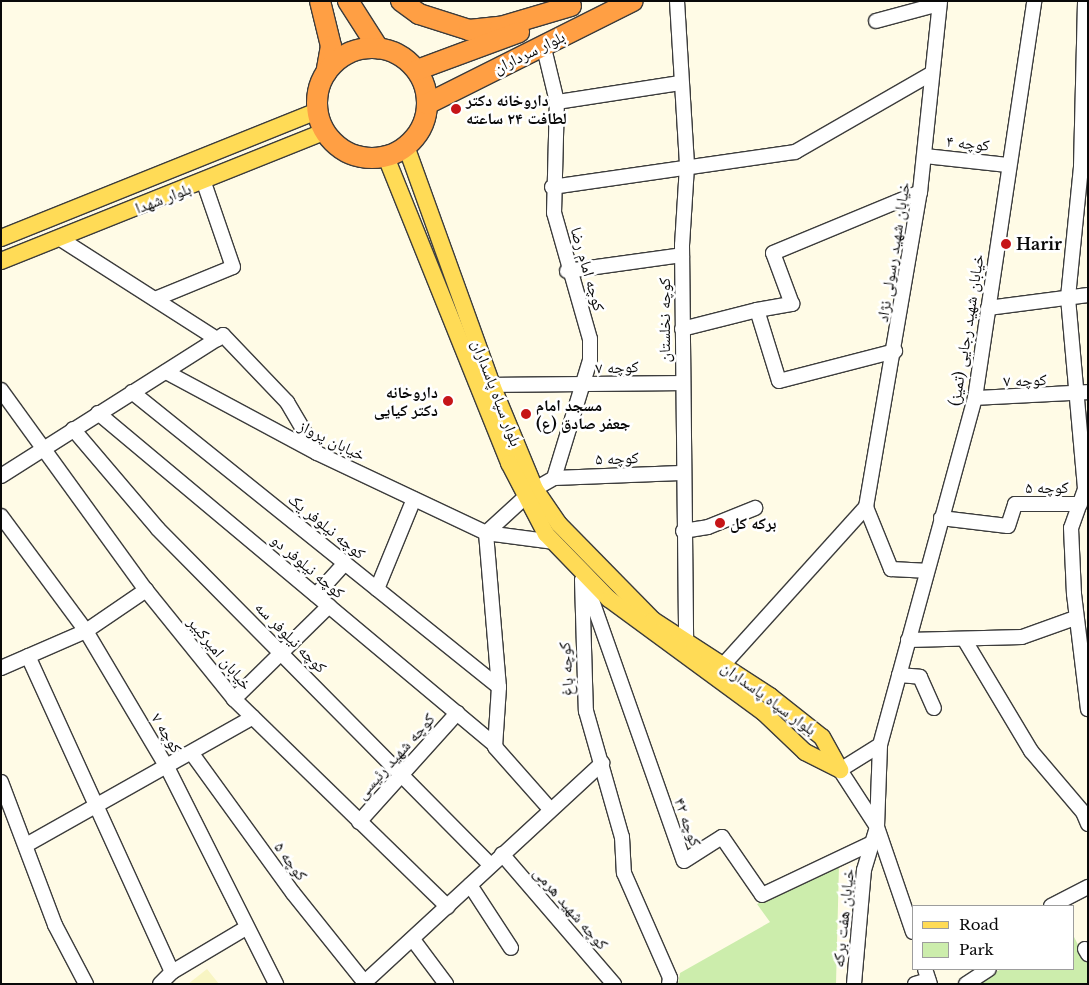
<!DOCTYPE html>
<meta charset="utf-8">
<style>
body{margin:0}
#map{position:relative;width:1089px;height:985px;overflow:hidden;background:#fffbe6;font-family:"Libre Baskerville","Noto Naskh Arabic",serif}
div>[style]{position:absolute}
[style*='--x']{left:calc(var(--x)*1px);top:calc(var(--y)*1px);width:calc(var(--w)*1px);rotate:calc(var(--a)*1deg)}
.farmland>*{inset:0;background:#f8f5c3}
.green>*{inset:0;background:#ccedac}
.roads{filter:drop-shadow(1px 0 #3c3c3c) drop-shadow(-1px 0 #3c3c3c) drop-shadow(0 1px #3c3c3c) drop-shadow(0 -1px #3c3c3c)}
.minor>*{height:14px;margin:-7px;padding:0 7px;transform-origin:7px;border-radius:7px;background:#fff}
.major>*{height:16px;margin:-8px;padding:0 8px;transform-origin:8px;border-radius:8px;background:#ffdb56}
.highway>*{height:20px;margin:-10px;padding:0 10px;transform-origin:10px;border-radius:10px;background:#ff9f44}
.highway>.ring{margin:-10px;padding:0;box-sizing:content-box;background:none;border:20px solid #ff9f44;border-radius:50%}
.dots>*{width:14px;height:14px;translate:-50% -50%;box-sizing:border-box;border:2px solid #fff;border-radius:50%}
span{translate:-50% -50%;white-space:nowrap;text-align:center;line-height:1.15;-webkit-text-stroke:5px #fff;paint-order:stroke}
.street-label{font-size:16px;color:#090909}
.poi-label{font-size:16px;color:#090909;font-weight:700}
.left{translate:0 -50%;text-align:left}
.right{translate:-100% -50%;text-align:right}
.frame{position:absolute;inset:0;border:2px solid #090909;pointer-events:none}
.legend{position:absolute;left:912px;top:905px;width:162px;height:65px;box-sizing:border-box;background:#fff;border:1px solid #9d9d9d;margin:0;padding:6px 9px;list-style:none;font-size:15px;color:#090909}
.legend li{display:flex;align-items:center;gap:10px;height:25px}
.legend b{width:25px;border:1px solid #9d9d9d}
</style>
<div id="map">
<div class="farmland">
<i style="clip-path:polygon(207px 969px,219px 984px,188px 984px)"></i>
</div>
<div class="green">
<i style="clip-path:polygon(839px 865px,836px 984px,678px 984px,680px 973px,770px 922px,757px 904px)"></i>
<i style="clip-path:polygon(1073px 935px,1088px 964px,1088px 984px,976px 984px,1001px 969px,1073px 969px)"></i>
</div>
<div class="roads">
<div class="minor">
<i style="--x:677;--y:1;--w:165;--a:86.5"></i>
<i style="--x:687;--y:166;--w:79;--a:93.6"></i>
<i style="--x:682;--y:245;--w:394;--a:89.4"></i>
<i style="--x:876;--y:21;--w:65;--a:-15.1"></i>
<i style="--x:557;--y:102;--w:124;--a:-8.8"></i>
<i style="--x:1088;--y:155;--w:14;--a:120"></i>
<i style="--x:1081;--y:167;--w:132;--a:95.7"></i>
<i style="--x:1068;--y:298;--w:192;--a:84.9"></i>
<i style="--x:1085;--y:489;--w:41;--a:109.7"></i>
<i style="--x:1071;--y:528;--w:66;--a:87.4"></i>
<i style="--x:1074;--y:594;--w:116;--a:83.1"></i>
<i style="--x:925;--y:156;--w:83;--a:6.2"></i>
<i style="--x:1081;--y:166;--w:165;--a:-88.6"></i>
<i style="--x:552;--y:187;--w:246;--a:-8.2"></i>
<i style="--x:795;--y:152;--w:155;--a:-29.9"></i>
<i style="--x:59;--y:238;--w:188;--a:32.6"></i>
<i style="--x:567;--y:271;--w:116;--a:-7.9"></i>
<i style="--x:155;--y:299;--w:84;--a:-22.3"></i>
<i style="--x:233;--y:267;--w:89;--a:-109"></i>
<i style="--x:988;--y:308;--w:101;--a:-7.4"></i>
<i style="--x:757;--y:310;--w:36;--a:-10"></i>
<i style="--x:792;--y:304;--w:54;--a:-110.4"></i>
<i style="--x:773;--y:253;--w:159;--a:-22.5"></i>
<i style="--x:682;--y:329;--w:77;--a:-14.2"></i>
<i style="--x:757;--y:310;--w:74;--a:72.8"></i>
<i style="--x:779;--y:381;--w:120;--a:-14.5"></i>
<i style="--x:166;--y:372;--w:171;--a:28.2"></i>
<i style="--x:317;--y:453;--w:187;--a:25.3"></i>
<i style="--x:486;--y:533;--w:69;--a:7.5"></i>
<i style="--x:492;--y:385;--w:189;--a:-0.6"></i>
<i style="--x:1;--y:390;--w:247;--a:54.1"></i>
<i style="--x:146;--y:590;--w:140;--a:51.1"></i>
<i style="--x:234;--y:699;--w:298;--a:44.2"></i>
<i style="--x:132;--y:392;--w:471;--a:38.8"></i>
<i style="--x:975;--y:398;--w:113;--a:-3"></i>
<i style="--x:98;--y:413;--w:518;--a:39.9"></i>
<i style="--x:73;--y:429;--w:131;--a:49.6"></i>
<i style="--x:158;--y:529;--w:472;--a:45.3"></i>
<i style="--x:1;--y:476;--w:263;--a:-32.4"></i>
<i style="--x:223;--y:335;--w:93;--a:46.3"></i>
<i style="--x:287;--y:402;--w:59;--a:59.5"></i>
<i style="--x:554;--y:478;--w:127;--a:-2.3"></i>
<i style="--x:535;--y:489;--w:22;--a:-30"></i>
<i style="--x:554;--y:478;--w:123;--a:-73"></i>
<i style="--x:590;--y:360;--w:21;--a:-90"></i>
<i style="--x:590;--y:339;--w:131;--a:-105.9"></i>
<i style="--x:554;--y:213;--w:111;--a:-88.5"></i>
<i style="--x:557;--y:102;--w:60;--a:-103.6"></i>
<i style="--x:866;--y:507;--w:67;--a:68"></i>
<i style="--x:891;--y:569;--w:34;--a:3"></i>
<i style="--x:1;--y:516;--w:143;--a:53.5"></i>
<i style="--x:86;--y:631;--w:161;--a:59.3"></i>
<i style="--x:168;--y:769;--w:241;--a:63.3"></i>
<i style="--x:941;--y:518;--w:67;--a:6.8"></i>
<i style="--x:1008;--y:526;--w:23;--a:-72"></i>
<i style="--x:1015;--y:504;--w:65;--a:0"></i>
<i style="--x:683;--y:531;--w:25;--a:-9"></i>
<i style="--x:708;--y:527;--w:51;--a:-22"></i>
<i style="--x:486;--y:533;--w:155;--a:85.2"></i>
<i style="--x:499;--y:687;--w:60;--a:93.8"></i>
<i style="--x:495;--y:747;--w:81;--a:48.5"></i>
<i style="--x:486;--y:533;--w:52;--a:-42.6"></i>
<i style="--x:582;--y:572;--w:306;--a:70.6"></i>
<i style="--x:684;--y:861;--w:45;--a:-32.3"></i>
<i style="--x:722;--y:837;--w:70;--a:55.4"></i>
<i style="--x:762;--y:895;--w:122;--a:-25.3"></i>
<i style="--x:582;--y:580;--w:131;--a:88.3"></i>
<i style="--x:586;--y:711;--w:131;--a:74.1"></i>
<i style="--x:622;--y:837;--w:36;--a:87"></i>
<i style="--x:624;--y:873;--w:115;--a:66.3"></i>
<i style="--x:670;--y:978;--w:6;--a:99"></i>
<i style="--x:377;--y:589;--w:97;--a:-67.7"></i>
<i style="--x:316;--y:595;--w:43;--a:-47.8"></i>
<i style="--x:964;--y:639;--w:131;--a:59.1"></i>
<i style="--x:1031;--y:751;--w:80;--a:49.6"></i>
<i style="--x:1083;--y:812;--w:13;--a:67"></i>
<i style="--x:908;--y:640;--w:114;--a:-1.5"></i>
<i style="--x:1022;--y:637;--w:56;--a:-19.7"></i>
<i style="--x:28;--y:656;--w:347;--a:65.5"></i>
<i style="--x:724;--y:664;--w:212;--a:-47.9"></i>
<i style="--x:866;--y:507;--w:320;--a:-80.3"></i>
<i style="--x:920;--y:192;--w:192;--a:-84"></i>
<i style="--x:1;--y:668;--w:93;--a:-23.5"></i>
<i style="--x:86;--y:631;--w:73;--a:-34.3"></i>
<i style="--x:899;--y:675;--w:21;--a:5"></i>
<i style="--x:920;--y:677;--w:34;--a:66"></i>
<i style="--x:234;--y:699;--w:133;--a:-44.4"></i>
<i style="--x:880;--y:745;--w:47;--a:148"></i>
<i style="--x:840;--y:770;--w:68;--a:57"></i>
<i style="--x:877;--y:827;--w:111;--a:71.1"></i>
<i style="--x:193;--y:755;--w:170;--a:54.1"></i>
<i style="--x:293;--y:893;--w:117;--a:51.3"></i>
<i style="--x:1;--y:782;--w:153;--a:69.3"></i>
<i style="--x:55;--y:925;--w:67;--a:62.3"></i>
<i style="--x:359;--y:822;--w:147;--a:-48"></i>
<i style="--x:28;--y:844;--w:258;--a:-29.4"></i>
<i style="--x:502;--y:854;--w:172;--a:49.3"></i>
<i style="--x:470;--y:885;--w:75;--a:56.9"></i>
<i style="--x:1051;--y:906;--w:42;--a:-27.2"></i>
<i style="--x:414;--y:941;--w:54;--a:53.3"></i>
<i style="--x:1085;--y:949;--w:6;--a:59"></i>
<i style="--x:925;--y:969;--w:16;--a:72"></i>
<i style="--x:365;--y:982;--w:323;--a:-42.7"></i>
<i style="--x:160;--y:984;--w:17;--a:-45"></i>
<i style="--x:172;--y:972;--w:86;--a:-30.7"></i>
<i style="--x:854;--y:984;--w:114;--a:-85"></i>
<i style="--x:864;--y:870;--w:45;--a:-73.2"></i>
<i style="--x:877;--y:827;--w:82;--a:-87.9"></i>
<i style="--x:880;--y:745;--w:360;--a:-74.7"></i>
<i style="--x:975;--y:398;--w:401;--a:-81.5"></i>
<i style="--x:915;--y:984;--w:14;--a:-17"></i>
<i style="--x:966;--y:984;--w:27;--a:-33"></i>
</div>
<div class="major">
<i style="--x:406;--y:146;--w:254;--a:70.2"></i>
<i style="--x:492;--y:385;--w:113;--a:67.5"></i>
<i style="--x:535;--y:489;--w:42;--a:55.6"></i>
<i style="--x:559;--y:524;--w:134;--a:45.6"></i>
<i style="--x:653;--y:620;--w:140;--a:33"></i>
<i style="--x:770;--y:696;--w:66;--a:38.3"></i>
<i style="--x:822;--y:737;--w:38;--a:61"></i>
<i style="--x:386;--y:157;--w:330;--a:68.1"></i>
<i style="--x:509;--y:463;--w:80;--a:62.5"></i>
<i style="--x:546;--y:534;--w:91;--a:45.9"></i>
<i style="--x:609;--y:599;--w:191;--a:36.3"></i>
<i style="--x:763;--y:712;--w:58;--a:43.6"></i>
<i style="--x:805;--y:752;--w:39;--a:27"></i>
<i style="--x:1;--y:238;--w:341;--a:-21.9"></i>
<i style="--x:1;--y:261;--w:348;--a:-21.8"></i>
</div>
<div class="highway">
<i style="--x:320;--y:1;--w:46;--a:76.3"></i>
<i style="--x:331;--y:46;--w:27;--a:100"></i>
<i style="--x:348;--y:1;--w:56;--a:57.4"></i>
<i style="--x:401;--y:1;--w:22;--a:36"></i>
<i style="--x:419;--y:14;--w:52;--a:17.7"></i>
<i style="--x:469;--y:30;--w:31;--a:-6"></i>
<i style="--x:500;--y:27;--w:74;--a:-16.5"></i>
<i class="ring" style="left:317px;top:48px;width:90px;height:90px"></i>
<i style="--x:417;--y:70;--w:109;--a:-20.4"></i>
<i style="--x:427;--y:104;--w:230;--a:-26.6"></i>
</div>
</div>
<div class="dots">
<i style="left:456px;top:109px;background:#c61518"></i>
<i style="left:1006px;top:244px;background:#c61518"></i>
<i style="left:448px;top:401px;background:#c61518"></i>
<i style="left:526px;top:414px;background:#c61518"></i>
<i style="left:720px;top:523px;background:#c61518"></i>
</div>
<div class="street-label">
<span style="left:529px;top:52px;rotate:-26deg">بلوار سرداران</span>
<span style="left:968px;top:143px;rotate:6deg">کوچه ۴</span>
<span style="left:163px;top:198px;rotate:-21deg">بلوار شهدا</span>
<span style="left:893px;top:252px;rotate:-81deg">خیابان شهید رسولی نژاد</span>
<span style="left:588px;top:269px;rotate:74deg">کوچه امام رضا</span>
<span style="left:664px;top:320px;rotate:-90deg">کوچه نخلستان</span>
<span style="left:966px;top:330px;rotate:-81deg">خیابان شهید رجایی (تمیز)</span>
<span style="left:617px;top:367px;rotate:-2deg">کوچه ۷</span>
<span style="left:1025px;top:380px;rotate:-2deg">کوچه ۷</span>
<span style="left:497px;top:393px;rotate:69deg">بلوار سپاه پاسداران</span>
<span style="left:332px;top:440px;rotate:26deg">خیابان پرواز</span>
<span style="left:617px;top:458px;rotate:-2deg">کوچه ۵</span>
<span style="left:1047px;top:487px">کوچه ۵</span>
<span style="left:327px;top:526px;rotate:39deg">کوچه نیلوفر یک</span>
<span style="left:308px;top:566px;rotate:40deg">کوچه نیلوفر دو</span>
<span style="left:291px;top:637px;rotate:45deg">کوچه نیلوفر سه</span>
<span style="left:220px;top:653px;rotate:50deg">خیابان امیرکبیر</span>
<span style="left:566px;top:669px;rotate:-94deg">کوچه باغ</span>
<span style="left:769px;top:698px;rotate:36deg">بلوار سپاه پاسداران</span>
<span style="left:167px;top:733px;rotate:59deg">کوچه ۷</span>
<span style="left:395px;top:756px;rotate:-48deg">کوچه شهید رئیسی</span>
<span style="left:688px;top:822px;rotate:70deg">کوچه ۴۲</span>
<span style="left:291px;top:861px;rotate:54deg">کوچه ۵</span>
<span style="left:571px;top:908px;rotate:49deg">کوچه شهید هرمی</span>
<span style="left:843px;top:918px;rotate:-84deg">خیابان هفت برکه</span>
</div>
<div class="poi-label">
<span class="left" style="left:466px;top:109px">داروخانه دکتر<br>لطافت ۲۴ ساعته</span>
<span class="left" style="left:1016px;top:244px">Harir</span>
<span class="right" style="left:438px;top:401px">داروخانه<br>دکتر کیایی</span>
<span class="left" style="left:536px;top:414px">مسجد امام<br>جعفر صادق (ع)</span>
<span class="left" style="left:730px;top:523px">برکه کل</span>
</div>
<div class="frame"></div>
<ul class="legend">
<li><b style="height:6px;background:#ffdb56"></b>Road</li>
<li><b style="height:14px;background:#ccedac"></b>Park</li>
</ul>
</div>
